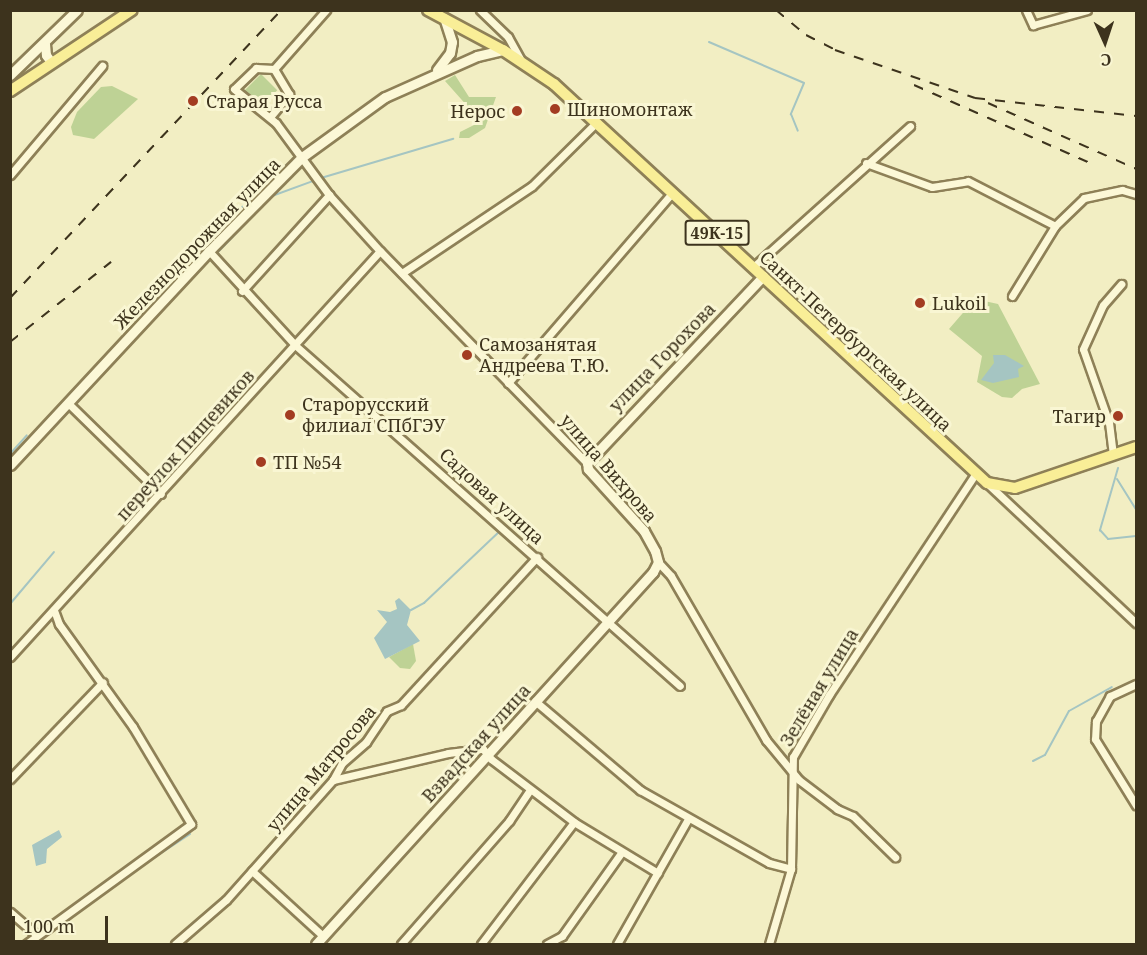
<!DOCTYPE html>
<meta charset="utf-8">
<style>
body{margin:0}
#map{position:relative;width:1147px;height:955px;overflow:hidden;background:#f2eec3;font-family:"Noto Serif",serif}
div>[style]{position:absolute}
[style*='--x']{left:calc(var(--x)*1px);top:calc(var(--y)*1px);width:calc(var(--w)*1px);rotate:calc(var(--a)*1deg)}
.green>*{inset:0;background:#bed295;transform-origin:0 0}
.water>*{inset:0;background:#a5c5c2}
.stream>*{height:2px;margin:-1px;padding:0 1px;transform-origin:1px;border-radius:1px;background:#a5c5c2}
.roads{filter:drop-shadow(2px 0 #8e8057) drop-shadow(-2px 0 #8e8057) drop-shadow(0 2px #8e8057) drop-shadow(0 -2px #8e8057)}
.street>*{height:7px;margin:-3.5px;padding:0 3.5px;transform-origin:3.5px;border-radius:3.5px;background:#fcf8d7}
.secondary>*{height:9px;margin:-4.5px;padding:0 4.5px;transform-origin:4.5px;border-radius:4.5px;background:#fcf8d7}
.primary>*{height:10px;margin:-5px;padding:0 5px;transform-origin:5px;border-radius:5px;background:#f9ee97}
.rail>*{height:2px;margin-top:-1px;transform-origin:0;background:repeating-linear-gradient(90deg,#3d331d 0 10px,transparent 0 20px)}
.dots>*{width:16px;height:16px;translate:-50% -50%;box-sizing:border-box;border:3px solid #f9f6d3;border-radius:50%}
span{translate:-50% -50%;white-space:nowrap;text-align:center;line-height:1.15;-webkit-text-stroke:6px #f9f6d3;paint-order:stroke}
.shield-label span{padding:2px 4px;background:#f9f6d3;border:2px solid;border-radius:4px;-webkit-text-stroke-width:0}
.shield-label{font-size:16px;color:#3d331d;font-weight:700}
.poi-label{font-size:18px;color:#3d331d}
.left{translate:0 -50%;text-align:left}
.right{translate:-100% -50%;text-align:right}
.street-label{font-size:18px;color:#3d331d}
.frame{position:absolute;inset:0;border:12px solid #3d331d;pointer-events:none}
.north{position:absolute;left:1075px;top:12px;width:60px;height:60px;-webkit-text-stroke:4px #f9f6d3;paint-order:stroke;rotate:177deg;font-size:16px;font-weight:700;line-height:24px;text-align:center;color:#3d331d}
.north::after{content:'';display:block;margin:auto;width:21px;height:27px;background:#3d331d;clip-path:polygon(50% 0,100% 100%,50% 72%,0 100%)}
.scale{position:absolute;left:12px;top:916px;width:96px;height:27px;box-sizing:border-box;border:3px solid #3d331d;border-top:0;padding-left:8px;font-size:18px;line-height:21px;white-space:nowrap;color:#3d331d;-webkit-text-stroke:4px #f9f6d3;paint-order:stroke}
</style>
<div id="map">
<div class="green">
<i style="left:261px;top:74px;width:23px;height:25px;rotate:45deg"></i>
<i style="clip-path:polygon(455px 75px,469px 97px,496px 97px,485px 128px,469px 138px,459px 138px,460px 132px,478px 123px,477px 117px,445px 81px)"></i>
<i style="clip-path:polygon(112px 86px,138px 99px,94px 139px,73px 135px,71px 127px,77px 112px,101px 87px)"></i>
<i style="clip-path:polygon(975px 299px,998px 304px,1040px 384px,1022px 389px,1012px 398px,1002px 397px,977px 382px,982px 356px,949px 329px)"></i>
<i style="clip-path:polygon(413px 644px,416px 661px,410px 669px,400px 668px,389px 657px)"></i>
</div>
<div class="water">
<i style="clip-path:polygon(993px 355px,1005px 355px,1024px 366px,1018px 369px,1019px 377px,993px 383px,981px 380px,994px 363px)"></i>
<i style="clip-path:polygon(399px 598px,411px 610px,407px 625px,420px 641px,385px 659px,374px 638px,387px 622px,377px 610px,390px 612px,397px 609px,395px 601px)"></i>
<i style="clip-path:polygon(59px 830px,62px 837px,47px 849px,46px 863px,36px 866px,32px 845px)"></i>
</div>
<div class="stream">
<i style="--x:709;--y:42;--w:103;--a:23.3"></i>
<i style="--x:804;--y:83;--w:34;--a:113"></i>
<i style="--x:791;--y:114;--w:18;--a:68"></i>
<i style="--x:321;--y:178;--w:138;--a:-16.5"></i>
<i style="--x:257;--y:192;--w:50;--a:-42.6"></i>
<i style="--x:220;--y:230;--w:42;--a:-46"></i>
<i style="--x:215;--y:255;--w:82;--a:-46"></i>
<i style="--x:272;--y:196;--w:44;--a:-20.1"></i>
<i style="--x:10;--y:454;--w:25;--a:-48"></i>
<i style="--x:1118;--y:468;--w:65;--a:106.2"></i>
<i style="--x:1100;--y:530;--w:12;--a:48"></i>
<i style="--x:1108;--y:539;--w:28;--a:-6"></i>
<i style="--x:1117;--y:479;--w:36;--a:58"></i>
<i style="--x:468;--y:502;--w:16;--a:45"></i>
<i style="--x:484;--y:517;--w:60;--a:41.6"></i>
<i style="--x:10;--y:604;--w:68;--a:-49.8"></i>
<i style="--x:411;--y:610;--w:15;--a:-28"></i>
<i style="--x:424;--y:603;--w:105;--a:-43.5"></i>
<i style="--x:1033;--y:761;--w:13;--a:-27"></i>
<i style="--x:1045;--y:755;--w:50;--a:-61.4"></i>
<i style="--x:1069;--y:711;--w:49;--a:-29.2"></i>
<i style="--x:140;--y:867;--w:60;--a:-33.4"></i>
<i style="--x:31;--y:944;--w:127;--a:-35.1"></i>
</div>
<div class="roads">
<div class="street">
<i style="--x:480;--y:10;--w:39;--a:44"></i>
<i style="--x:508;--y:37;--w:26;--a:61"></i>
<i style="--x:1026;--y:10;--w:17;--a:65"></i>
<i style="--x:1033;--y:25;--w:56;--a:-15.5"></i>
<i style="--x:274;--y:69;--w:79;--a:-48.6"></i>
<i style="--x:270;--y:117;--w:30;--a:-50"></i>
<i style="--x:289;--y:94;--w:29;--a:-121"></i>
<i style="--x:274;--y:69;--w:18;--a:-177"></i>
<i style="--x:256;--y:68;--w:30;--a:136"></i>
<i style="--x:234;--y:89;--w:54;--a:39"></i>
<i style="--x:276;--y:123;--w:89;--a:53.6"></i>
<i style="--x:329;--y:195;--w:76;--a:47.7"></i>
<i style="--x:380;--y:251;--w:296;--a:45.7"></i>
<i style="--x:866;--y:163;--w:70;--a:20"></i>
<i style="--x:932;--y:187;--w:36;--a:-9"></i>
<i style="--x:968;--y:181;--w:98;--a:27.3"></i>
<i style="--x:10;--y:175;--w:143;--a:-49.8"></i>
<i style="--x:209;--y:251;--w:127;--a:47.5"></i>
<i style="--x:295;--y:345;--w:514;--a:41.53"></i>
<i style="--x:753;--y:267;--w:211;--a:-41.9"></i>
<i style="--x:402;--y:273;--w:156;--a:-33.8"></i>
<i style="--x:532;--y:186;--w:91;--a:-44.6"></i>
<i style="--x:242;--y:291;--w:130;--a:-47.8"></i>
<i style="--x:1012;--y:296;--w:82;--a:-58.4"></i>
<i style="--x:1055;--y:226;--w:40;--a:-44"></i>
<i style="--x:1084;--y:198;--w:39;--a:-12"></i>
<i style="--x:1122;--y:190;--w:15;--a:16"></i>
<i style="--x:508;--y:383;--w:252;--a:-49.2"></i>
<i style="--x:70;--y:405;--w:127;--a:44.4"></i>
<i style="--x:1113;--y:455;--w:32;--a:-97"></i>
<i style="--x:1109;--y:423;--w:78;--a:-109.4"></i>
<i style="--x:1083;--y:349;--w:48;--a:-65.6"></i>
<i style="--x:1103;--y:305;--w:28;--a:-49"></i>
<i style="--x:989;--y:485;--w:202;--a:43.2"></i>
<i style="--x:658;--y:562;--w:19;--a:47"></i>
<i style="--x:671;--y:576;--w:190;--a:59.9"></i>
<i style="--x:766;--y:740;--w:52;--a:50.5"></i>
<i style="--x:799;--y:780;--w:48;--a:37.3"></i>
<i style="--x:837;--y:809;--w:17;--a:24"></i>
<i style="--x:853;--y:816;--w:59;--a:44.3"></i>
<i style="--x:10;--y:657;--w:549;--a:-47.66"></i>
<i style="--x:1136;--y:684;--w:29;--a:155"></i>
<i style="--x:1110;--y:696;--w:29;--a:119"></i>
<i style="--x:1096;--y:721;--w:18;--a:93"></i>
<i style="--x:1095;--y:739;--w:78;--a:58.2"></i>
<i style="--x:535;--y:701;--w:138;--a:40.3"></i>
<i style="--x:640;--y:790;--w:148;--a:29.5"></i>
<i style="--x:769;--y:863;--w:23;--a:15"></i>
<i style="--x:10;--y:779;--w:134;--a:-46.2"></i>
<i style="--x:333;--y:780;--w:118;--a:-13.2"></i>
<i style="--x:448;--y:753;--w:35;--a:-7"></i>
<i style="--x:483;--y:749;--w:13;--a:51"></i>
<i style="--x:491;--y:759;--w:104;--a:37.2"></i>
<i style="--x:574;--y:822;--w:98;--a:31.3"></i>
<i style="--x:252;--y:871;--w:96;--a:42.5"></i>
<i style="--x:10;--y:912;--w:35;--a:41"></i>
<i style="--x:26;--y:944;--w:204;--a:-36"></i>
<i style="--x:191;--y:824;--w:113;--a:-120.9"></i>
<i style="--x:133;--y:727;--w:127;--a:-125.7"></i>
<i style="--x:59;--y:624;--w:15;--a:-110"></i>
<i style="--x:175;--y:944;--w:67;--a:-40.8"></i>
<i style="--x:226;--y:900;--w:161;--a:-48.3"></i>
<i style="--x:333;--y:780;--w:19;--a:-62"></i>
<i style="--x:342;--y:763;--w:32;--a:-41"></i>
<i style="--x:366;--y:742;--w:37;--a:-56"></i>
<i style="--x:387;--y:711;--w:15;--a:-23"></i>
<i style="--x:401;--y:705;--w:201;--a:-47.4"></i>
<i style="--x:401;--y:944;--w:164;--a:-48.7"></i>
<i style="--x:509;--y:821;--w:37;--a:-56"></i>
<i style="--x:481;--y:944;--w:153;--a:-52.7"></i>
<i style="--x:547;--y:944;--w:17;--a:-28"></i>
<i style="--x:562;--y:936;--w:102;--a:-54.6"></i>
<i style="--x:617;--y:944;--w:144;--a:-60.4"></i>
<i style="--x:769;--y:944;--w:78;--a:-73.7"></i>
<i style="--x:791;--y:869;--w:112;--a:-89"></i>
<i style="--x:793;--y:757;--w:72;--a:-59.9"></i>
<i style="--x:829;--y:695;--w:265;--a:-56.5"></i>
</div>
<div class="secondary">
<i style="--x:45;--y:44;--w:11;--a:85"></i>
<i style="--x:46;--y:55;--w:9;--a:54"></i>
<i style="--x:437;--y:70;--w:21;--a:-53"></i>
<i style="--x:450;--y:53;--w:11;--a:-80"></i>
<i style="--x:452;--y:42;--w:25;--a:-108"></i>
<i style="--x:10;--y:75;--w:93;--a:-44.1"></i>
<i style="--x:10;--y:465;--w:292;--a:-47.1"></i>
<i style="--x:209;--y:251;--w:132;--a:-45.3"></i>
<i style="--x:302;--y:157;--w:102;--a:-35.9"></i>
<i style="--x:385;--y:97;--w:101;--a:-24"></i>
<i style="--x:477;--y:56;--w:27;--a:-13"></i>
<i style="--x:316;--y:944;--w:502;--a:-47.83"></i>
<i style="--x:653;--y:572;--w:11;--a:-63"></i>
<i style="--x:658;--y:562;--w:11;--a:-105"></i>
<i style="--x:655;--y:551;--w:23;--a:-119"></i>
<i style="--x:644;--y:531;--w:84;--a:-132.1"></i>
<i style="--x:588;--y:469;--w:6;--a:-99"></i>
<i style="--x:587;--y:463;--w:257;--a:-46.7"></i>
</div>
<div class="primary">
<i style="--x:428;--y:10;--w:85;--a:28.1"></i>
<i style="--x:503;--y:50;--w:61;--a:33.7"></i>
<i style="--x:554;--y:84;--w:589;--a:42.66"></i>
<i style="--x:987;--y:483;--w:28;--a:10"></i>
<i style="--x:1015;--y:488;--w:128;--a:-18.7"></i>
<i style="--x:10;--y:91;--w:146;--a:-33.6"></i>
</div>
</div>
<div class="rail">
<i style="--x:776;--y:10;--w:39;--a:40"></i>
<i style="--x:806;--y:35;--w:33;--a:27"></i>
<i style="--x:835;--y:50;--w:148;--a:18.9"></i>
<i style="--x:975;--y:98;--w:162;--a:6.4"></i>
<i style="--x:914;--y:85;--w:190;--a:23.9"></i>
<i style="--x:988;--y:103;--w:162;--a:24"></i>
<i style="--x:10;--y:298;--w:395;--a:-46.7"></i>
<i style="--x:10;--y:342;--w:129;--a:-38.4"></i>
</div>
<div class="dots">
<i style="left:193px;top:101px;background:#a33c22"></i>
<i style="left:555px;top:109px;background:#a33c22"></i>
<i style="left:517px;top:111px;background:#a33c22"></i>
<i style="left:920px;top:303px;background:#a33c22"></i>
<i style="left:467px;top:355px;background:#a33c22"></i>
<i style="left:290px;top:415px;background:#a33c22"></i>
<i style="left:1118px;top:416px;background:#a33c22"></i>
<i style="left:261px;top:462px;background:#a33c22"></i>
</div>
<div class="shield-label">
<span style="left:717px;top:233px">49К-15</span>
</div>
<div class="poi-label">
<span class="left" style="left:206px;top:101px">Старая Русса</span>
<span class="left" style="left:567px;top:109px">Шиномонтаж</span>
<span class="right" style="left:505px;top:111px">Нерос</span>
<span class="left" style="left:932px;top:303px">Lukoil</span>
<span class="left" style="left:479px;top:355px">Самозанятая<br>Андреева Т.Ю.</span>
<span class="left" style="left:302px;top:415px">Старорусский<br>филиал СПбГЭУ</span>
<span class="right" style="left:1106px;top:416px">Тагир</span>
<span class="left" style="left:273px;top:462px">ТП №54</span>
</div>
<div class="street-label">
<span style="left:197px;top:243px;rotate:-46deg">Железнодорожная улица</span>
<span style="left:856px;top:341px;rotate:43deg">Санкт-Петербургская улица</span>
<span style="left:662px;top:357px;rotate:-46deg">улица Горохова</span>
<span style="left:185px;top:445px;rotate:-48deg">переулок Пищевиков</span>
<span style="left:609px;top:468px;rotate:49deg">улица Вихрова</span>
<span style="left:492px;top:496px;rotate:42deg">Садовая улица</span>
<span style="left:819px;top:687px;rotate:-59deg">Зелёная улица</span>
<span style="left:476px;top:743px;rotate:-48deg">Взвадская улица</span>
<span style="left:321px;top:768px;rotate:-50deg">улица Матросова</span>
</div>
<div class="frame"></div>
<div class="north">С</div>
<div class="scale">100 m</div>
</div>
